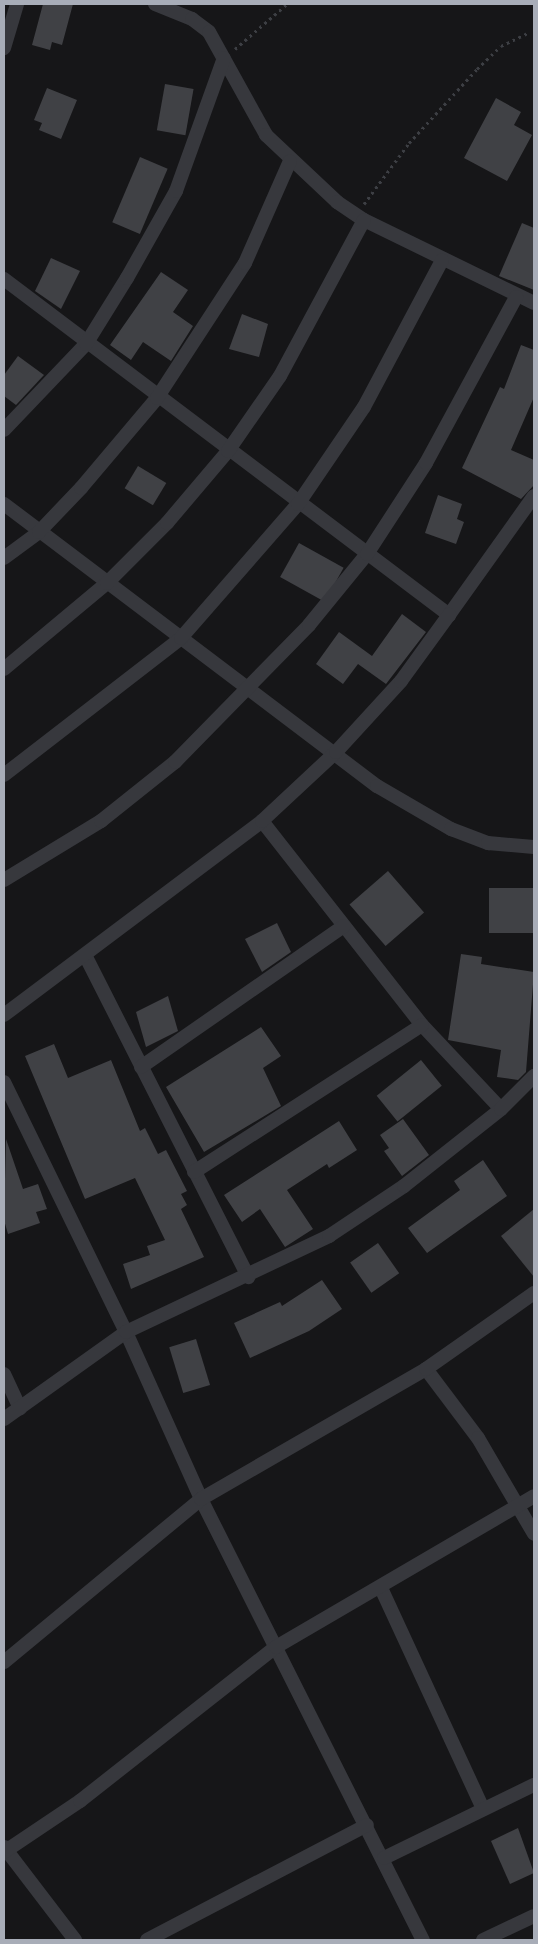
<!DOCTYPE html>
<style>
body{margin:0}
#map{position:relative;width:538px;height:1944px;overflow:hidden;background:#161618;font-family:"Roboto Condensed",sans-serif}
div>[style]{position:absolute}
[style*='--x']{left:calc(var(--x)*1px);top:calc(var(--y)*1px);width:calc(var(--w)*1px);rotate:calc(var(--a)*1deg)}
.building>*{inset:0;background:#404145;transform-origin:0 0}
.path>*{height:3px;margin-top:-1.5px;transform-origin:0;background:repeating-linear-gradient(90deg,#3d3f44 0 2.5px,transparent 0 6.5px)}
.street>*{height:14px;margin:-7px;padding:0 7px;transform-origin:7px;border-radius:7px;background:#37383d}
span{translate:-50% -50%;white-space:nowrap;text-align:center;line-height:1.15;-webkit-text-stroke:4px #111113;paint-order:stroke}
.frame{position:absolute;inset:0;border:5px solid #a8adb8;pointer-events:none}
</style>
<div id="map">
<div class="building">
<i style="clip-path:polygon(43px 4px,73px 4px,62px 45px,52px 42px,50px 50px,32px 45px)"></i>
<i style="left:165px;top:84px;width:29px;height:47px;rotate:10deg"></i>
<i style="clip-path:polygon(47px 88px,77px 100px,61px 139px,39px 130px,42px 123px,34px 120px)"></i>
<i style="clip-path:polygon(496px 98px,521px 112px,514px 125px,532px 135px,507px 181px,464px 158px)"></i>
<i style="left:140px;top:157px;width:30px;height:71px;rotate:23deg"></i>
<i style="clip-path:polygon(522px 223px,534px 228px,534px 290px,499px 276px)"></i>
<i style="clip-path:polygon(51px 258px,80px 271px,61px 309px,35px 291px)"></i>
<i style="clip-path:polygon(161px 272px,188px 290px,173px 312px,193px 326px,171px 361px,143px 342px,131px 360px,110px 345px)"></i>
<i style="clip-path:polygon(242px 314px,268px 324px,259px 357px,229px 349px)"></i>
<i style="clip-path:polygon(521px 345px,534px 350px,534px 397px,511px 450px,534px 460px,534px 485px,521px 499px,462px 468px,500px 387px,504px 389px)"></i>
<i style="clip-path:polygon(18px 356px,44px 375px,16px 405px,4px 396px,4px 375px)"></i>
<i style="left:138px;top:466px;width:33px;height:26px;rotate:31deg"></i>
<i style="clip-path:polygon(438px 495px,462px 504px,457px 519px,464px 522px,456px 544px,425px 533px)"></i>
<i style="left:299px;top:543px;width:51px;height:39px;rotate:29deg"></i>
<i style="clip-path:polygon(402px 614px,426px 632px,386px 684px,358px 664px,343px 684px,316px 664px,339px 632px,372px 656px)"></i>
<i style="left:388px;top:871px;width:55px;height:51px;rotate:49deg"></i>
<i style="left:534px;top:888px;width:45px;height:45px;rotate:90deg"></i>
<i style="clip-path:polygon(277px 923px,291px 952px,262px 972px,245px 939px)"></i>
<i style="clip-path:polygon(461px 954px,482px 957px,481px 964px,534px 972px,526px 1072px,518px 1080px,497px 1077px,501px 1050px,448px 1040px)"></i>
<i style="clip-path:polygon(168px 996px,178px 1031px,146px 1047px,136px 1012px)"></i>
<i style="clip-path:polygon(261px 1027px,281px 1056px,263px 1068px,281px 1106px,204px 1152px,166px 1087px)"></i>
<i style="clip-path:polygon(54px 1044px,68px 1078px,111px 1060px,140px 1131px,145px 1128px,158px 1154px,166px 1150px,187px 1191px,181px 1194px,187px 1205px,181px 1209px,204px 1257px,131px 1289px,123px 1264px,150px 1255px,147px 1246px,165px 1240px,135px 1178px,85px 1199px,25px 1056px)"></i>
<i style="left:421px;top:1060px;width:33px;height:57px;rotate:51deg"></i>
<i style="clip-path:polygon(403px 1119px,429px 1155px,402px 1176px,384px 1151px,389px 1148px,380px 1135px)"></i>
<i style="clip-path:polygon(339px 1121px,357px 1150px,329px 1168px,327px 1164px,287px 1190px,313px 1229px,285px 1247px,260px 1209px,242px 1222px,224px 1195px)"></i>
<i style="clip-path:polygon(6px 1139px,23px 1189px,38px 1184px,47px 1209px,36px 1212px,40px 1223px,8px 1234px,4px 1220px)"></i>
<i style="clip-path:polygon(483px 1160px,507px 1196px,427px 1253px,408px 1228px,460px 1190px,454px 1181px)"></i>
<i style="clip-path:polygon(534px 1209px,534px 1277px,501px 1236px)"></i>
<i style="left:378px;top:1243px;width:37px;height:34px;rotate:55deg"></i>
<i style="clip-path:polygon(322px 1280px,342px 1309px,309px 1331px,250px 1358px,234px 1323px,280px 1302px,282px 1306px)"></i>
<i style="left:196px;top:1339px;width:48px;height:28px;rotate:73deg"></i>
<i style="clip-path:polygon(518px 1828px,534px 1873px,510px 1884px,491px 1841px)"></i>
</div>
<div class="path">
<i style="--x:235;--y:49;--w:69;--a:-40.9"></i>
<i style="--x:364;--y:204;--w:76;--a:-53.6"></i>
<i style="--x:409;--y:143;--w:100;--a:-47.4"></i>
<i style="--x:477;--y:69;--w:33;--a:-44"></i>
<i style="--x:501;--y:46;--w:30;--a:-26"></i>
</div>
<div class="street">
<i style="--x:155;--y:4;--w:40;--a:22"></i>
<i style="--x:192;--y:19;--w:21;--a:37"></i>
<i style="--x:209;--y:32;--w:118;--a:61"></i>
<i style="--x:266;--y:135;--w:98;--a:43.3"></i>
<i style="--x:337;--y:202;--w:32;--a:34"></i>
<i style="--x:364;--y:220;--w:189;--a:26"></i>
<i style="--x:4;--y:48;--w:46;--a:-73.5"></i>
<i style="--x:4;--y:279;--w:558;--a:37.05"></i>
<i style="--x:449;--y:615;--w:146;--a:-54.5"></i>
<i style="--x:4;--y:430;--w:119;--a:-46.4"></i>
<i style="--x:86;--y:344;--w:78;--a:-58.2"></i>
<i style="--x:127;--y:278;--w:100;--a:-60.6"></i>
<i style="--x:176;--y:191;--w:141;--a:-70.2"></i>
<i style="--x:4;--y:504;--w:468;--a:37.1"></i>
<i style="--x:377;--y:786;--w:86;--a:30.2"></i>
<i style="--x:451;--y:829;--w:40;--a:21"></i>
<i style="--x:488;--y:843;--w:46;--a:5"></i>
<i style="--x:4;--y:558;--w:44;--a:-36.6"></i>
<i style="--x:39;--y:532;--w:61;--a:-46.3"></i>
<i style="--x:81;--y:488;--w:118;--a:-49.8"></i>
<i style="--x:157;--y:398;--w:161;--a:-56.9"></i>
<i style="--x:245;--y:263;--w:111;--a:-66.2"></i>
<i style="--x:4;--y:669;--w:134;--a:-39.9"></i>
<i style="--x:107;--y:583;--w:85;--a:-45"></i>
<i style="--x:167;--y:523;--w:94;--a:-49.7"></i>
<i style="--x:228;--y:451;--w:91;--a:-55.3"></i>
<i style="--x:280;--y:376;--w:177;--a:-61.7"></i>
<i style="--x:4;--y:775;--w:224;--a:-37.7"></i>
<i style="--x:181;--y:638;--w:178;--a:-48.9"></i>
<i style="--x:298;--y:504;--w:117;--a:-55.8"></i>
<i style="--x:364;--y:407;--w:166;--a:-62"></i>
<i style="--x:262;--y:821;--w:259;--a:51.9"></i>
<i style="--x:422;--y:1025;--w:115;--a:46.8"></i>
<i style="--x:4;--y:880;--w:114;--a:-31.3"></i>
<i style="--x:101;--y:821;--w:95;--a:-38.6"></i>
<i style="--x:175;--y:762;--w:192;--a:-45.6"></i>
<i style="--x:309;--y:625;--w:92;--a:-50.8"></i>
<i style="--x:367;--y:554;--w:108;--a:-57"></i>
<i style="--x:426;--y:463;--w:189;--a:-61.5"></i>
<i style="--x:86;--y:957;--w:359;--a:63.1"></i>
<i style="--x:4;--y:1015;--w:323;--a:-36.9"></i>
<i style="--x:262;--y:821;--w:101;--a:-43"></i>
<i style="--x:336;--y:752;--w:96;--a:-47.5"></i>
<i style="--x:401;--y:681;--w:82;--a:-54"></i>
<i style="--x:141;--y:1067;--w:247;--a:-34.8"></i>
<i style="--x:4;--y:1082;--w:278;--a:64"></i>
<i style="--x:126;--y:1332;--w:183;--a:65.8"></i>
<i style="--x:201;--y:1499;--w:494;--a:63.3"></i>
<i style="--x:194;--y:1172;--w:271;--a:-32.8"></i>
<i style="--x:426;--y:1369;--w:86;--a:53"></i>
<i style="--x:478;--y:1438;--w:111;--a:59.7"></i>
<i style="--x:4;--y:1374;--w:38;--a:65"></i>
<i style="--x:4;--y:1419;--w:150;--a:-35.5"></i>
<i style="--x:126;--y:1332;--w:225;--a:-25.3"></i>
<i style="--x:329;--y:1236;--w:90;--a:-33.7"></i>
<i style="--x:404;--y:1186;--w:124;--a:-38.4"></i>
<i style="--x:501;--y:1109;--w:47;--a:-45"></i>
<i style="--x:381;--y:1588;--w:243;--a:65.2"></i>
<i style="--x:4;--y:1662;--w:256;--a:-39.6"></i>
<i style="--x:201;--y:1499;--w:260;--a:-30"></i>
<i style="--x:426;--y:1369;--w:132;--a:-35.1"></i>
<i style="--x:4;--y:1847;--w:117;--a:52.6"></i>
<i style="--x:4;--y:1852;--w:92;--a:-33.9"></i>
<i style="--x:80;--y:1801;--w:249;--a:-38.2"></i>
<i style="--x:276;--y:1647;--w:299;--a:-30.3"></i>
<i style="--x:384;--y:1858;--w:167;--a:-26"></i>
<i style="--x:147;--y:1940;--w:248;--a:-27.6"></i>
<i style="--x:483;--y:1940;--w:56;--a:-25.2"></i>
</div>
<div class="frame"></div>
</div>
